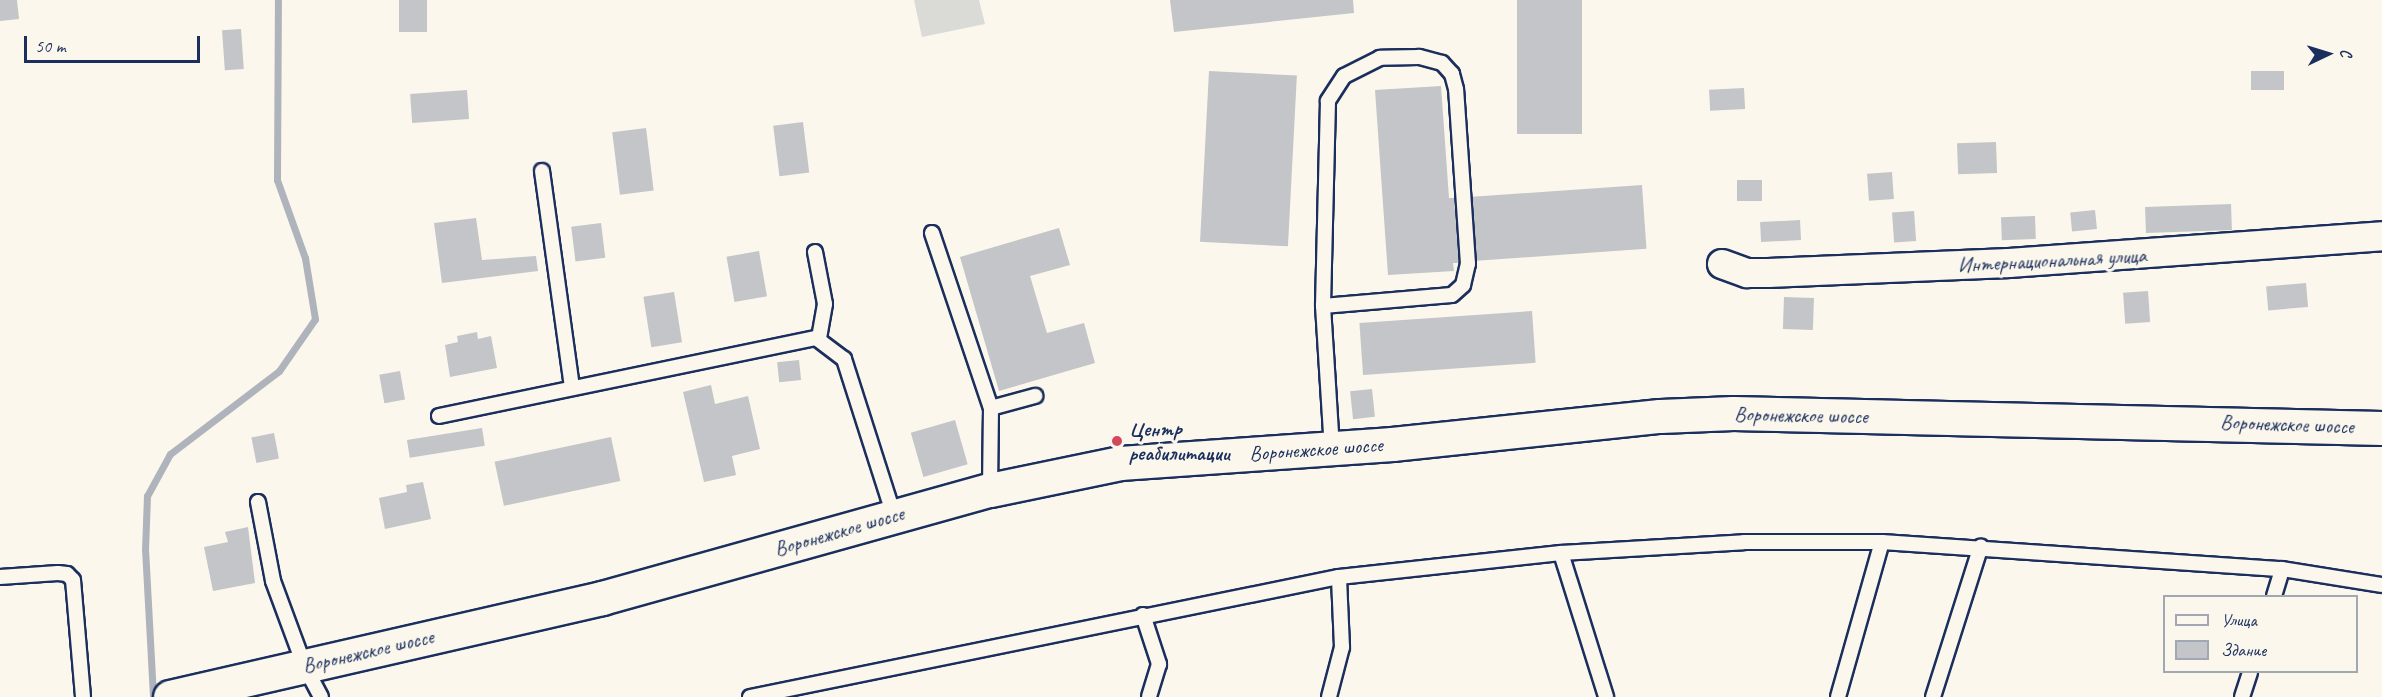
<!DOCTYPE html>
<meta charset="utf-8">
<style>
body{margin:0}
#map{position:relative;width:2382px;height:697px;overflow:hidden;background:#fbf7ec;font-family:Caveat,sans-serif}
div>[style]{position:absolute}
[style*='--x']{left:calc(var(--x)*1px);top:calc(var(--y)*1px);width:calc(var(--w)*1px);rotate:calc(var(--a)*1deg)}
.green>*{inset:0;background:#dadad7}
.stream>*{height:7px;margin:-3.5px;padding:0 3.5px;transform-origin:3.5px;border-radius:3.5px;background:#afb3bb}
.building>*{inset:0;background:#c3c5c9;transform-origin:0 0}
.roads{filter:drop-shadow(2px 0 #1b2f5e) drop-shadow(-2px 0 #1b2f5e) drop-shadow(0 2px #1b2f5e) drop-shadow(0 -2px #1b2f5e)}
.service>*{height:14px;margin:-7px;padding:0 7px;transform-origin:7px;border-radius:7px;background:#fbf7ec}
.minor>*{height:28px;margin:-14px;padding:0 14px;transform-origin:14px;border-radius:14px;background:#fbf7ec}
.secondary>*{height:33px;margin:-16.5px;padding:0 16.5px;transform-origin:16.5px;border-radius:16.5px;background:#fbf7ec}
.dots>*{width:16px;height:16px;translate:-50% -50%;box-sizing:border-box;border:3px solid #fbf7ec;border-radius:50%}
span{translate:-50% -50%;white-space:nowrap;text-align:center;line-height:1.15;-webkit-text-stroke:6px #fbf7ec;paint-order:stroke}
.street-label{font-size:21px;color:#1b2f5e}
.poi-label{font-size:21px;color:#1b2f5e;font-weight:700}
.left{translate:0 -50%;text-align:left}
.legend{position:absolute;left:2163px;top:595px;width:195px;height:78px;box-sizing:border-box;background:#fbf7ec;border:2px solid #a1a7b3;margin:0;padding:8px 10px;list-style:none;font-size:18px;color:#1b2f5e}
.legend li{display:flex;align-items:center;gap:12px;height:30px}
.legend b{width:30px;border:2px solid #a1a7b3}
.north{position:absolute;left:2298px;top:24px;width:60px;height:60px;-webkit-text-stroke:4px #fbf7ec;paint-order:stroke;rotate:86deg;font-size:16px;font-weight:700;line-height:24px;text-align:center;color:#1b2f5e}
.north::after{content:'';display:block;margin:auto;width:21px;height:27px;background:#1b2f5e;clip-path:polygon(50% 0,100% 100%,50% 72%,0 100%)}
.scale{position:absolute;left:24px;top:36px;width:176px;height:27px;box-sizing:border-box;border:3px solid #1b2f5e;border-top:0;padding-left:8px;font-size:18px;line-height:21px;white-space:nowrap;color:#1b2f5e;-webkit-text-stroke:4px #fbf7ec;paint-order:stroke}
</style>
<div id="map">
<div class="green">
<i style="clip-path:polygon(914px 0,979px 0,985px 24px,922px 37px)"></i>
</div>
<div class="stream">
<i style="--x:153;--y:696;--w:146;--a:-93.1"></i>
<i style="--x:145;--y:550;--w:54;--a:-87.9"></i>
<i style="--x:147;--y:496;--w:48;--a:-61.3"></i>
<i style="--x:170;--y:454;--w:137;--a:-37.3"></i>
<i style="--x:279;--y:371;--w:63;--a:-55.3"></i>
<i style="--x:315;--y:319;--w:62;--a:-99.3"></i>
<i style="--x:305;--y:258;--w:83;--a:-109.7"></i>
<i style="--x:277;--y:180;--w:180;--a:-89.7"></i>
</div>
<div class="building">
<i style="clip-path:polygon(0 0,17px 0,19px 19px,0 21px)"></i>
<i style="left:399px;top:0;width:28px;height:32px"></i>
<i style="clip-path:polygon(1170px 0,1353px 0,1354px 13px,1174px 32px)"></i>
<i style="left:1517px;top:0;width:65px;height:134px"></i>
<i style="left:241px;top:29px;width:40px;height:19px;rotate:86deg"></i>
<i style="left:1209px;top:71px;width:88px;height:171px;rotate:3deg"></i>
<i style="left:2284px;top:71px;width:19px;height:33px;rotate:90deg"></i>
<i style="clip-path:polygon(1441px 86px,1449px 198px,1454px 198px,1459px 263px,1453px 263px,1454px 271px,1388px 275px,1375px 90px)"></i>
<i style="left:1744px;top:88px;width:21px;height:35px;rotate:87deg"></i>
<i style="left:467px;top:90px;width:29px;height:57px;rotate:86deg"></i>
<i style="left:803px;top:122px;width:51px;height:30px;rotate:83deg"></i>
<i style="left:646px;top:128px;width:63px;height:34px;rotate:83deg"></i>
<i style="left:1996px;top:142px;width:31px;height:39px;rotate:88deg"></i>
<i style="left:1892px;top:172px;width:27px;height:25px;rotate:86deg"></i>
<i style="left:1737px;top:180px;width:25px;height:21px"></i>
<i style="left:1642px;top:185px;width:64px;height:170px;rotate:86deg"></i>
<i style="left:2231px;top:204px;width:26px;height:86px;rotate:88deg"></i>
<i style="left:2095px;top:210px;width:19px;height:25px;rotate:84deg"></i>
<i style="left:1914px;top:211px;width:30px;height:22px;rotate:86deg"></i>
<i style="left:2035px;top:216px;width:23px;height:34px;rotate:88deg"></i>
<i style="clip-path:polygon(476px 218px,482px 260px,536px 256px,538px 271px,442px 283px,434px 223px)"></i>
<i style="left:1800px;top:220px;width:20px;height:40px;rotate:87deg"></i>
<i style="left:601px;top:223px;width:35px;height:30px;rotate:83deg"></i>
<i style="clip-path:polygon(1059px 228px,1070px 265px,1030px 276px,1047px 333px,1084px 323px,1095px 363px,999px 391px,960px 257px)"></i>
<i style="left:759px;top:251px;width:46px;height:33px;rotate:80deg"></i>
<i style="left:2306px;top:283px;width:24px;height:40px;rotate:85deg"></i>
<i style="left:2148px;top:291px;width:31px;height:25px;rotate:86deg"></i>
<i style="left:674px;top:292px;width:51px;height:31px;rotate:81deg"></i>
<i style="left:1784px;top:297px;width:30px;height:32px;rotate:2deg"></i>
<i style="left:1532px;top:311px;width:52px;height:173px;rotate:86deg"></i>
<i style="clip-path:polygon(477px 332px,478px 339px,491px 336px,497px 368px,450px 377px,445px 345px,458px 342px,457px 336px)"></i>
<i style="left:799px;top:360px;width:20px;height:22px;rotate:84deg"></i>
<i style="left:400px;top:371px;width:29px;height:21px;rotate:80deg"></i>
<i style="clip-path:polygon(711px 385px,715px 404px,748px 396px,760px 449px,732px 456px,736px 475px,704px 482px,683px 392px)"></i>
<i style="left:1372px;top:389px;width:28px;height:22px;rotate:84deg"></i>
<i style="left:955px;top:420px;width:46px;height:46px;rotate:74deg"></i>
<i style="left:482px;top:428px;width:18px;height:76px;rotate:81deg"></i>
<i style="left:274px;top:433px;width:26px;height:23px;rotate:79deg"></i>
<i style="left:611px;top:437px;width:45px;height:119px;rotate:78deg"></i>
<i style="clip-path:polygon(423px 482px,431px 519px,385px 529px,379px 498px,407px 492px,406px 485px)"></i>
<i style="clip-path:polygon(248px 527px,255px 583px,213px 591px,204px 547px,228px 542px,225px 532px)"></i>
</div>
<div class="roads">
<div class="service">
<i style="--x:542;--y:171;--w:219;--a:82.1"></i>
<i style="--x:932;--y:233;--w:185;--a:71.4"></i>
<i style="--x:991;--y:408;--w:82;--a:90.7"></i>
<i style="--x:815;--y:252;--w:53;--a:79.1"></i>
<i style="--x:825;--y:304;--w:36;--a:100"></i>
<i style="--x:1323;--y:306;--w:129;--a:-4.9"></i>
<i style="--x:1452;--y:295;--w:15;--a:-42"></i>
<i style="--x:1463;--y:285;--w:22;--a:-77"></i>
<i style="--x:1468;--y:264;--w:175;--a:-93.9"></i>
<i style="--x:1456;--y:89;--w:16;--a:-105"></i>
<i style="--x:1452;--y:74;--w:15;--a:-132"></i>
<i style="--x:1442;--y:63;--w:24;--a:-165"></i>
<i style="--x:1419;--y:57;--w:39;--a:179"></i>
<i style="--x:1380;--y:58;--w:40;--a:153.4"></i>
<i style="--x:1344;--y:76;--w:30;--a:123"></i>
<i style="--x:1328;--y:101;--w:205;--a:91.4"></i>
<i style="--x:1323;--y:306;--w:143;--a:86.4"></i>
<i style="--x:991;--y:408;--w:46;--a:-15.3"></i>
<i style="--x:439;--y:416;--w:385;--a:-11.7"></i>
<i style="--x:816;--y:338;--w:35;--a:37"></i>
<i style="--x:844;--y:359;--w:165;--a:72.3"></i>
<i style="--x:258;--y:502;--w:80;--a:79.2"></i>
<i style="--x:273;--y:581;--w:90;--a:69.7"></i>
<i style="--x:304;--y:665;--w:36;--a:62"></i>
<i style="--x:1561;--y:553;--w:151;--a:72.6"></i>
<i style="--x:0;--y:577;--w:58;--a:-3.9"></i>
<i style="--x:58;--y:573;--w:9;--a:6"></i>
<i style="--x:67;--y:574;--w:8;--a:45"></i>
<i style="--x:73;--y:580;--w:117;--a:85.1"></i>
<i style="--x:2274;--y:596;--w:28;--a:-73"></i>
<i style="--x:1143;--y:615;--w:52;--a:71.9"></i>
<i style="--x:1159;--y:664;--w:34;--a:107"></i>
<i style="--x:750;--y:697;--w:601;--a:-11.52"></i>
<i style="--x:1339;--y:577;--w:223;--a:-6.2"></i>
<i style="--x:1561;--y:553;--w:183;--a:-3.4"></i>
<i style="--x:1744;--y:542;--w:138;--a:0"></i>
<i style="--x:1882;--y:542;--w:401;--a:3.9"></i>
<i style="--x:2282;--y:569;--w:101;--a:9.1"></i>
<i style="--x:1329;--y:697;--w:52;--a:-75.4"></i>
<i style="--x:1342;--y:647;--w:70;--a:-92.5"></i>
<i style="--x:1838;--y:697;--w:161;--a:-74.2"></i>
<i style="--x:1933;--y:697;--w:158;--a:-72.4"></i>
<i style="--x:2242;--y:697;--w:26;--a:-72"></i>
</div>
<div class="minor">
<i style="--x:1722;--y:264;--w:27;--a:20"></i>
<i style="--x:1747;--y:273;--w:21;--a:0"></i>
<i style="--x:1768;--y:273;--w:241;--a:-2.4"></i>
<i style="--x:2009;--y:263;--w:374;--a:-4.1"></i>
</div>
<div class="secondary">
<i style="--x:170;--y:697;--w:443;--a:-12.9"></i>
<i style="--x:602;--y:598;--w:403;--a:-15.6"></i>
<i style="--x:990;--y:490;--w:133;--a:-11.7"></i>
<i style="--x:1120;--y:463;--w:273;--a:-4"></i>
<i style="--x:1392;--y:444;--w:269;--a:-6"></i>
<i style="--x:1660;--y:416;--w:73;--a:-2.4"></i>
<i style="--x:1733;--y:413;--w:649;--a:1.32"></i>
</div>
</div>
<div class="dots">
<i style="left:1117px;top:441px;background:#d1495b"></i>
</div>
<div class="street-label">
<span style="left:2052px;top:260px;rotate:-3deg">Интернациональная улица</span>
<span style="left:1801px;top:415px;rotate:1deg">Воронежское шоссе</span>
<span style="left:2287px;top:424px;rotate:2deg">Воронежское шоссе</span>
<span style="left:1316px;top:449px;rotate:-4deg">Воронежское шоссе</span>
<span style="left:839px;top:531px;rotate:-16deg">Воронежское шоссе</span>
<span style="left:368px;top:651px;rotate:-13deg">Воронежское шоссе</span>
</div>
<div class="poi-label">
<span class="left" style="left:1129px;top:441px">Центр<br>реабилитации</span>
</div>
<ul class="legend">
<li><b style="height:8px;background:#fbf7ec"></b>Улица</li>
<li><b style="height:16px;background:#c3c5c9"></b>Здание</li>
</ul>
<div class="north">С</div>
<div class="scale">50 m</div>
</div>
